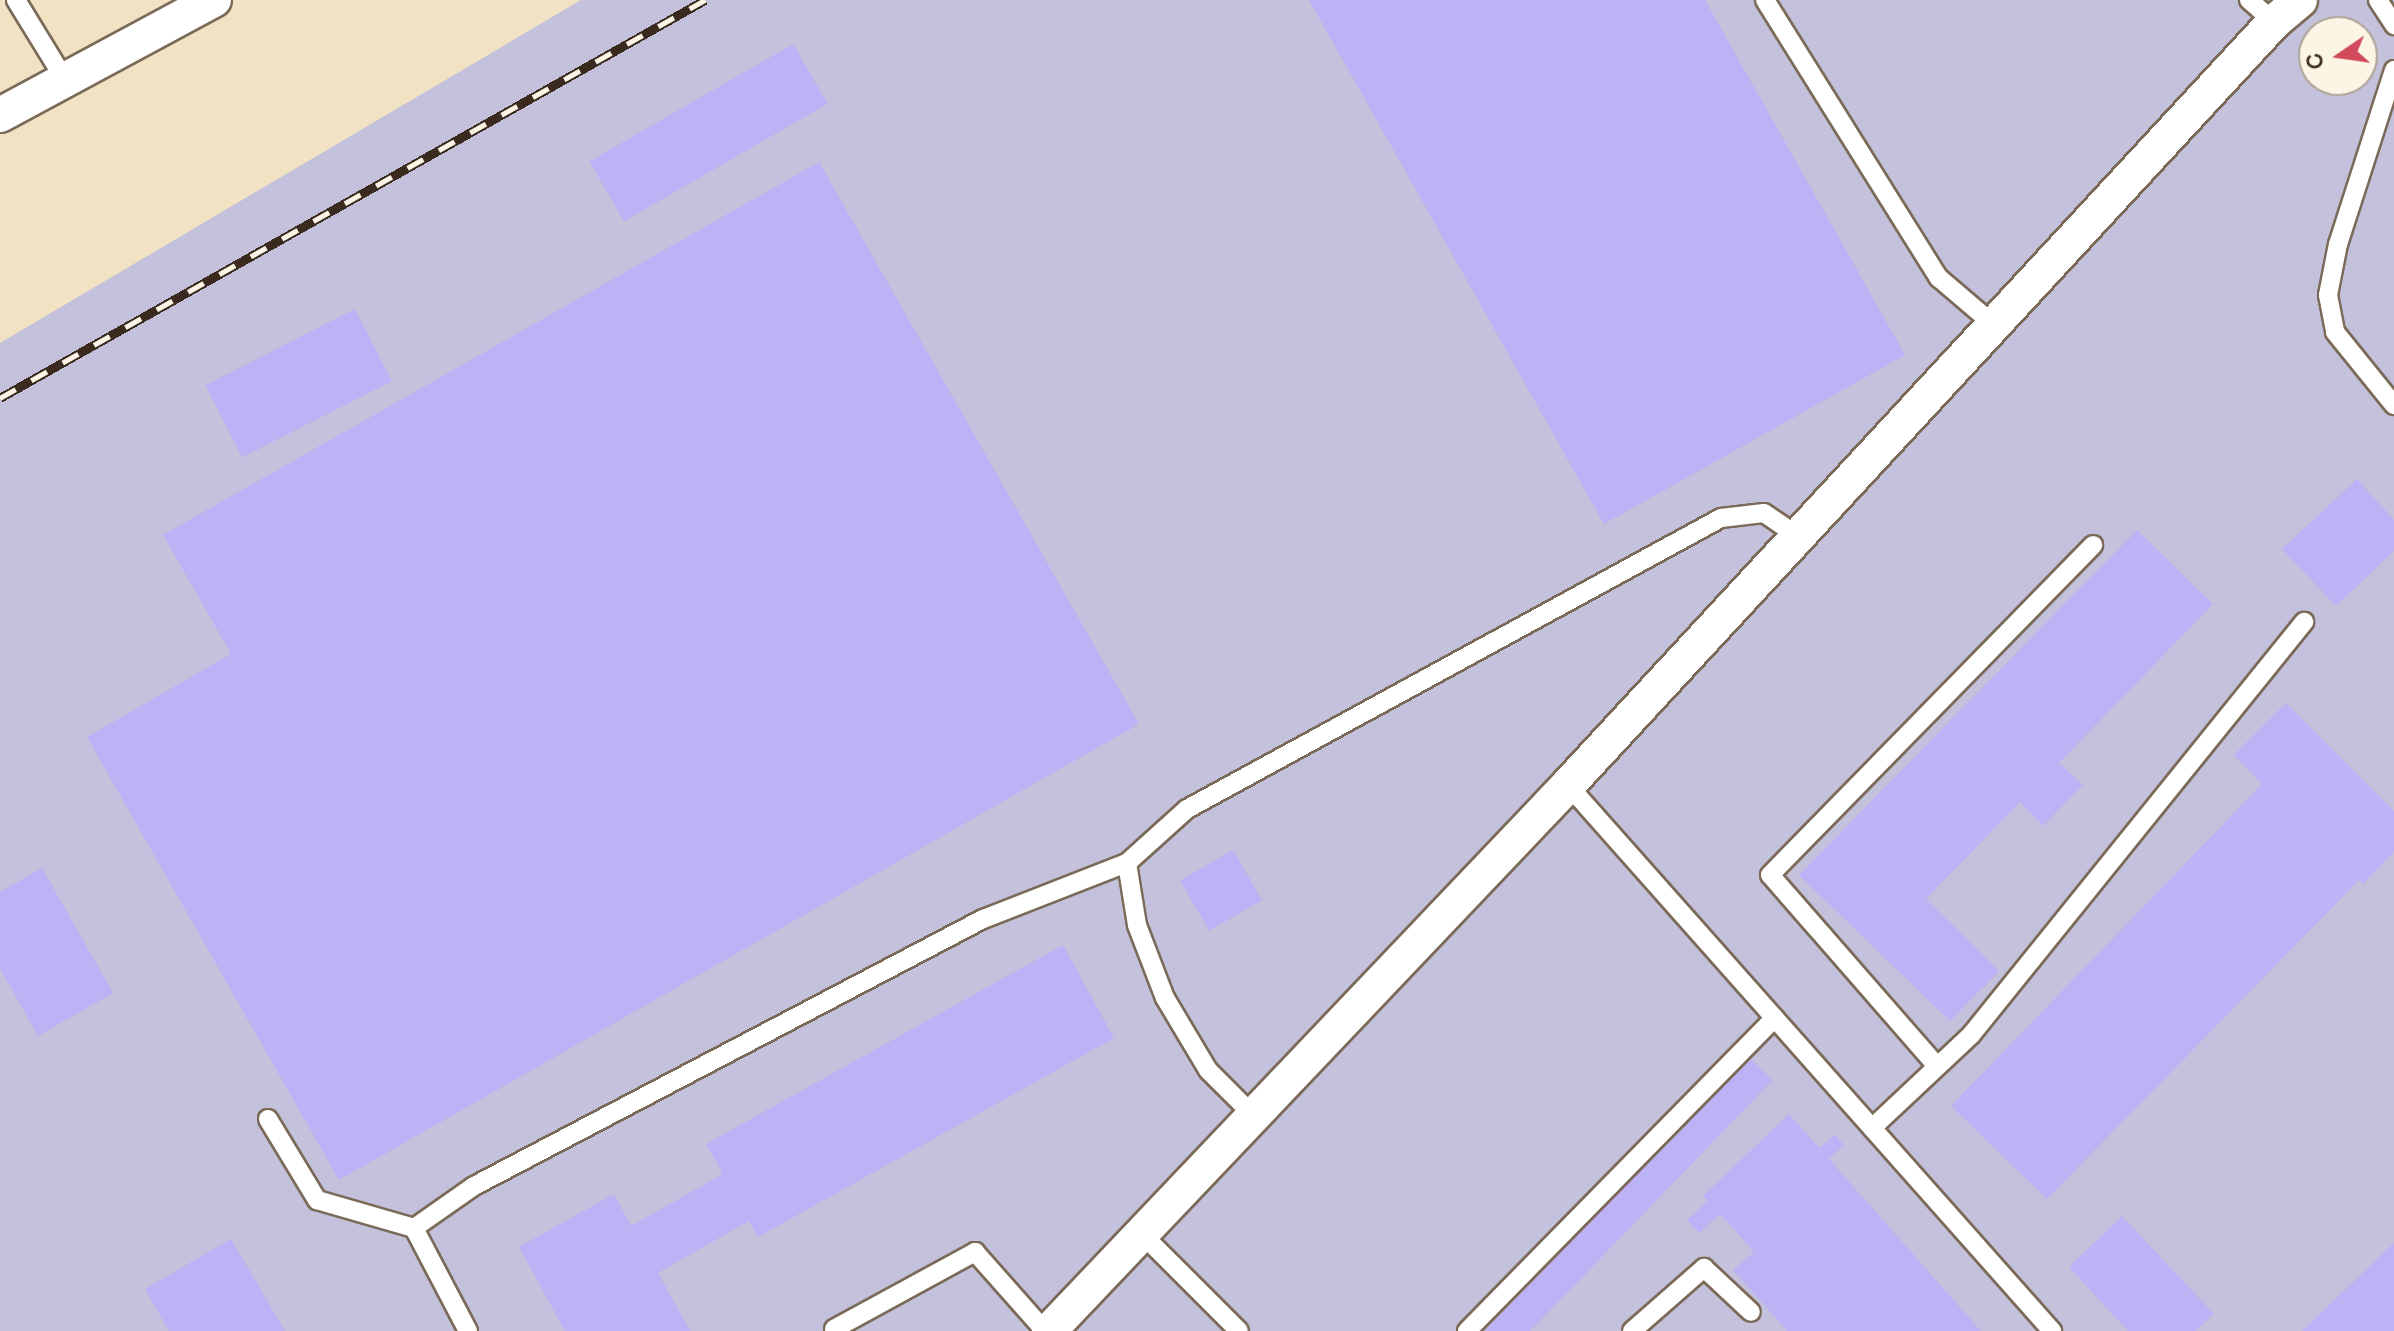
<!DOCTYPE html>
<meta charset="utf-8">
<style>
body{margin:0}
#map{position:relative;width:2394px;height:1331px;overflow:hidden;background:#f1e2c3;font-family:"Balsamiq Sans",sans-serif}
div>[style]{position:absolute}
[style*='--x']{left:calc(var(--x)*1px);top:calc(var(--y)*1px);width:calc(var(--w)*1px);rotate:calc(var(--a)*1deg)}
.industrial>*{inset:0;background:#c3c1db}
.building>*{inset:0;background:#bcb2f5;transform-origin:0 0}
.roads{filter:drop-shadow(2px 0 #7b6a58) drop-shadow(-2px 0 #7b6a58) drop-shadow(0 2px #7b6a58) drop-shadow(0 -2px #7b6a58)}
.service>*{height:18px;margin:-9px;padding:0 9px;transform-origin:9px;border-radius:9px;background:#fff}
.minor>*{height:34px;margin:-17px;padding:0 17px;transform-origin:17px;border-radius:17px;background:#fff}
.rail>*{height:9px;margin-top:-4.5px;transform-origin:0;background:repeating-linear-gradient(90deg,#fcf5e5 0 18px,#3b2a1e 0 36px);box-sizing:border-box;border-block:2px solid #3b2a1e}
span{translate:-50% -50%;white-space:nowrap;text-align:center;line-height:1.15;-webkit-text-stroke:6px #fcf5e5;paint-order:stroke}
.north{position:absolute;left:2298px;top:16px;width:80px;height:80px;box-sizing:border-box;background:#fcf5e5;border:2px solid #afa495;border-radius:50%;rotate:257deg;font-size:22px;font-weight:700;line-height:32px;text-align:center;color:#3b2a1e}
.north::after{content:'';display:block;margin:auto;width:28px;height:36px;background:#d1495b;clip-path:polygon(50% 0,100% 100%,50% 72%,0 100%)}
</style>
<div id="map">
<div class="industrial">
<i style="clip-path:polygon(evenodd,581px 0,2394px 0,2394px 1331px,0 1331px,0 343px,581px 0,2314px 32px,2362px 32px,2362px 80px,2314px 80px,2314px 32px)"></i>
</div>
<div class="building">
<i style="clip-path:polygon(1309px 0,1705px 0,1905px 355px,1604px 524px)"></i>
<i style="left:793px;top:44px;width:69px;height:235px;rotate:60deg"></i>
<i style="clip-path:polygon(819px 162px,1139px 724px,339px 1180px,87px 737px,231px 654px,163px 535px)"></i>
<i style="left:355px;top:309px;width:81px;height:168px;rotate:63deg"></i>
<i style="clip-path:polygon(2357px 479px,2394px 520px,2394px 551px,2336px 606px,2282px 549px)"></i>
<i style="clip-path:polygon(2137px 530px,2213px 604px,2059px 763px,2083px 785px,2043px 826px,2020px 802px,1926px 899px,1999px 971px,1950px 1021px,1799px 875px)"></i>
<i style="clip-path:polygon(2286px 703px,2394px 811px,2394px 852px,2363px 884px,2359px 880px,2047px 1199px,1951px 1106px,2262px 784px,2234px 755px)"></i>
<i style="left:1233px;top:850px;width:58px;height:61px;rotate:60deg"></i>
<i style="clip-path:polygon(42px 868px,113px 993px,38px 1036px,0 968px,0 892px)"></i>
<i style="clip-path:polygon(1063px 945px,1114px 1038px,758px 1237px,749px 1221px,658px 1273px,690px 1331px,565px 1331px,519px 1247px,614px 1194px,631px 1226px,723px 1174px,706px 1144px)"></i>
<i style="left:1749px;top:1057px;width:33px;height:383px;rotate:44deg"></i>
<i style="clip-path:polygon(1789px 1114px,1819px 1148px,1835px 1135px,1844px 1145px,1829px 1159px,1981px 1331px,1787px 1331px,1733px 1270px,1754px 1252px,1742px 1238px,1720px 1214px,1699px 1233px,1687px 1220px,1708px 1201px,1703px 1196px)"></i>
<i style="clip-path:polygon(2122px 1216px,2214px 1314px,2195px 1331px,2128px 1331px,2069px 1267px)"></i>
<i style="clip-path:polygon(231px 1239px,285px 1331px,169px 1331px,145px 1289px)"></i>
<i style="clip-path:polygon(2394px 1243px,2394px 1331px,2302px 1331px)"></i>
</div>
<div class="roads">
<div class="service">
<i style="--x:16;--y:0;--w:94;--a:58.5"></i>
<i style="--x:1765;--y:0;--w:328;--a:58"></i>
<i style="--x:1939;--y:278;--w:71;--a:40.4"></i>
<i style="--x:2249;--y:0;--w:33;--a:41"></i>
<i style="--x:2378;--y:0;--w:30;--a:57"></i>
<i style="--x:2394;--y:70;--w:183;--a:107.8"></i>
<i style="--x:2338;--y:244;--w:52;--a:101.1"></i>
<i style="--x:2328;--y:295;--w:38;--a:79"></i>
<i style="--x:2335;--y:332;--w:94;--a:51.1"></i>
<i style="--x:1568;--y:785;--w:730;--a:48.44"></i>
<i style="--x:1936;--y:1065;--w:252;--a:-131.1"></i>
<i style="--x:1770;--y:875;--w:462;--a:-45.6"></i>
<i style="--x:1254;--y:1116;--w:65;--a:-135"></i>
<i style="--x:1208;--y:1070;--w:84;--a:-120.8"></i>
<i style="--x:1165;--y:998;--w:78;--a:-111"></i>
<i style="--x:1137;--y:925;--w:63;--a:-99.2"></i>
<i style="--x:1127;--y:863;--w:81;--a:-42"></i>
<i style="--x:1187;--y:809;--w:608;--a:-28.59"></i>
<i style="--x:1721;--y:518;--w:43;--a:-6.6"></i>
<i style="--x:1764;--y:513;--w:41;--a:34.1"></i>
<i style="--x:268;--y:1119;--w:95;--a:58.8"></i>
<i style="--x:317;--y:1200;--w:101;--a:16.1"></i>
<i style="--x:1872;--y:1128;--w:136;--a:-43.2"></i>
<i style="--x:1971;--y:1035;--w:531;--a:-51.12"></i>
<i style="--x:1142;--y:1234;--w:137;--a:45"></i>
<i style="--x:834;--y:1329;--w:161;--a:-28.6"></i>
<i style="--x:975;--y:1252;--w:106;--a:48.5"></i>
<i style="--x:468;--y:1331;--w:116;--a:-117.7"></i>
<i style="--x:414;--y:1228;--w:73;--a:-35"></i>
<i style="--x:474;--y:1186;--w:575;--a:-27.68"></i>
<i style="--x:983;--y:919;--w:155;--a:-21.3"></i>
<i style="--x:1467;--y:1331;--w:439;--a:-45.5"></i>
<i style="--x:1632;--y:1331;--w:96;--a:-41.2"></i>
<i style="--x:1704;--y:1268;--w:64;--a:43.1"></i>
</div>
<div class="minor">
<i style="--x:0;--y:115;--w:243;--a:-28.3"></i>
<i style="--x:1049;--y:1331;--w:753;--a:-46.45"></i>
<i style="--x:1568;--y:785;--w:1040;--a:-47.22"></i>
<i style="--x:2274;--y:22;--w:34;--a:-40"></i>
</div>
</div>
<div class="rail">
<i style="--x:0;--y:398;--w:810;--a:-29.45"></i>
</div>
<div class="north">С</div>
</div>
